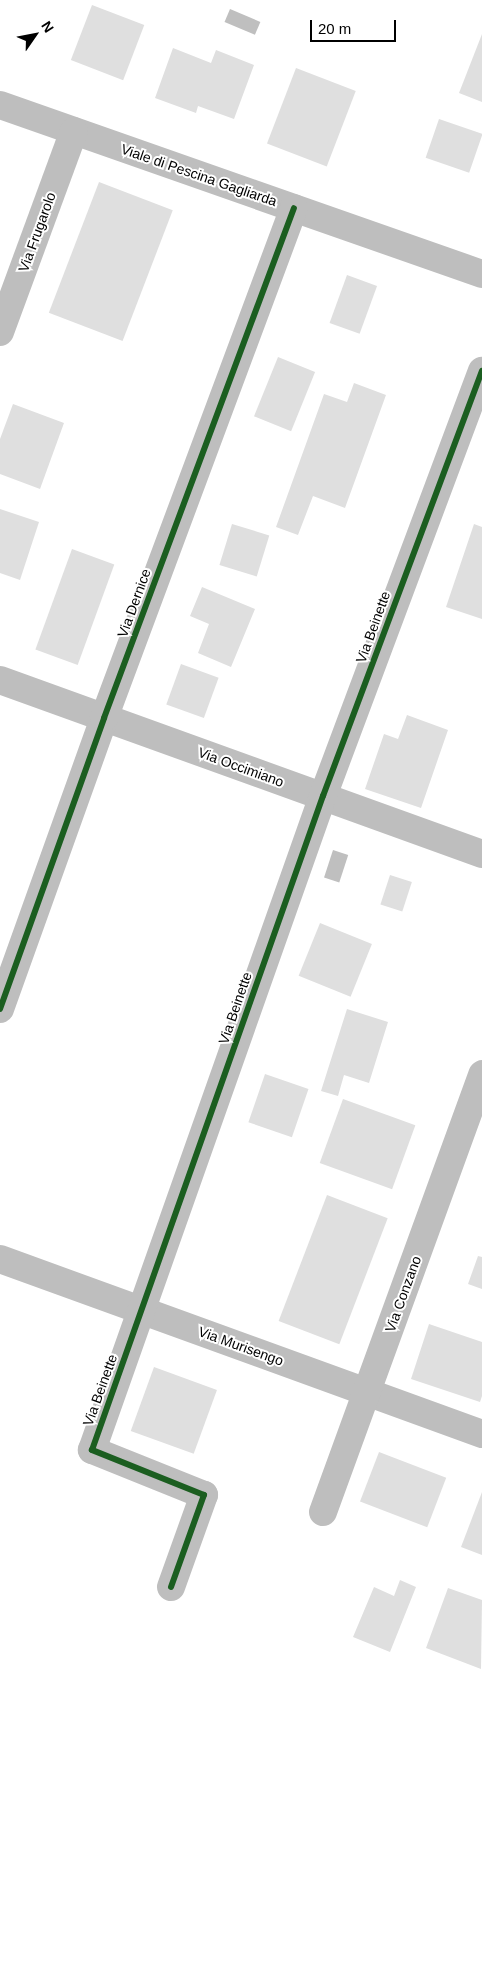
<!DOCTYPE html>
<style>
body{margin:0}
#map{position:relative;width:482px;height:1969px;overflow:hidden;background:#fff;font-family:Arial,sans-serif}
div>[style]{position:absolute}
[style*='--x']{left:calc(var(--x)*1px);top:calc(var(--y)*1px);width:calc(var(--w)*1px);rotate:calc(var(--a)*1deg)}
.water>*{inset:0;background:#bfbfbf;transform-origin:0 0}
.building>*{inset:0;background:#dfdfdf;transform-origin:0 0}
.minor>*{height:28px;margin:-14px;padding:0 14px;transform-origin:14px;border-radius:14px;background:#bebebe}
.cycleway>*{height:6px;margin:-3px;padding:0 3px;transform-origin:3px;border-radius:3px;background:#1b5e20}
span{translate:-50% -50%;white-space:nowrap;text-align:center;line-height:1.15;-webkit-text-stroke:4px #fff;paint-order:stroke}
.street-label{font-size:14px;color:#000}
.north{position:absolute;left:10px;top:10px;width:50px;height:50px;-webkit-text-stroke:4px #fff;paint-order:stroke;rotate:57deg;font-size:14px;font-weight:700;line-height:20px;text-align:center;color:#000}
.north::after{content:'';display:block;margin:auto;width:18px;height:22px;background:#000;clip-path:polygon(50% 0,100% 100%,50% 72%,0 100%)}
.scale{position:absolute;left:310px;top:20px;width:86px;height:22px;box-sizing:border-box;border:2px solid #000;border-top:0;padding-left:6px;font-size:15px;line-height:18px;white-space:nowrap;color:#000;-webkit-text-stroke:4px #fff;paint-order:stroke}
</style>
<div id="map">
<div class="water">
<i style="left:230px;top:9px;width:33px;height:14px;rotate:23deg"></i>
<i style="left:333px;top:850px;width:16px;height:29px;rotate:18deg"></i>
</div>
<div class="building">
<i style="left:92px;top:5px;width:56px;height:59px;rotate:21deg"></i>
<i style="clip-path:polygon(482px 34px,482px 102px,459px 93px)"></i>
<i style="clip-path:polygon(173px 48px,211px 63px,216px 50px,254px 65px,234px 119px,198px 106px,196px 113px,155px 98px)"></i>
<i style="left:296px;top:68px;width:64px;height:81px;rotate:21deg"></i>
<i style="left:439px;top:119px;width:46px;height:41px;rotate:19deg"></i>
<i style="left:99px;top:182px;width:79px;height:140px;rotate:21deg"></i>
<i style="left:347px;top:275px;width:32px;height:51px;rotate:20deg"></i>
<i style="left:278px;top:357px;width:40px;height:64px;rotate:22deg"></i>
<i style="clip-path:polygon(354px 383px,386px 395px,345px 508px,313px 496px,298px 535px,276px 527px,324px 394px,347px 402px)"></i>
<i style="clip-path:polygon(13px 404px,64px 423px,40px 489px,0 474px,0 439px)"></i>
<i style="clip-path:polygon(0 509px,39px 522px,20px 580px,0 573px)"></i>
<i style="left:232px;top:524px;width:39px;height:43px;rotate:17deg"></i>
<i style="clip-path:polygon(474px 524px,482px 527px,482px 619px,446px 607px)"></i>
<i style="left:72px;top:549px;width:45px;height:107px;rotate:20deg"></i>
<i style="clip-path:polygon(202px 587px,255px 609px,231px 667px,198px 653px,209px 624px,190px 616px)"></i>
<i style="left:181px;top:664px;width:40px;height:43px;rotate:20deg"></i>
<i style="clip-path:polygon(407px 715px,448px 730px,421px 808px,365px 789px,384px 734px,398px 739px)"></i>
<i style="left:390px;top:875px;width:23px;height:31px;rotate:18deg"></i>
<i style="left:320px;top:923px;width:56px;height:57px;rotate:22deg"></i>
<i style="clip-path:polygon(347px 1009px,388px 1022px,369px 1083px,344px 1075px,338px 1096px,321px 1091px)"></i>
<i style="left:265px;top:1074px;width:46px;height:51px;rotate:19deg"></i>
<i style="left:343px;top:1099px;width:77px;height:68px;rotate:20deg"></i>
<i style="left:327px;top:1195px;width:65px;height:135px;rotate:21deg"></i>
<i style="clip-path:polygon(478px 1256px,482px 1257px,482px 1289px,468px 1284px)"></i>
<i style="clip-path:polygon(429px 1324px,482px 1342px,482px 1396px,480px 1402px,411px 1379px)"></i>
<i style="left:154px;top:1367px;width:67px;height:68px;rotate:20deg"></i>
<i style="left:379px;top:1452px;width:72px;height:53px;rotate:21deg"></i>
<i style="clip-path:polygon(482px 1492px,482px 1555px,461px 1547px)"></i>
<i style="clip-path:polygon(400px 1580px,416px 1587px,390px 1652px,353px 1637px,374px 1587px,394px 1596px)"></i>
<i style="clip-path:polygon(448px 1588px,482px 1600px,481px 1669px,426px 1648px)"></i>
</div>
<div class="minor">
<i style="--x:0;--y:105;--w:511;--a:19.32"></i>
<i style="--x:0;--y:332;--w:214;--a:-69.8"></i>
<i style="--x:0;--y:680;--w:512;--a:19.85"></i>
<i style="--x:0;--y:1009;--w:309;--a:-70.3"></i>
<i style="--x:104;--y:718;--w:544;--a:-69.57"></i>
<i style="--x:0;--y:1259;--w:513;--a:19.95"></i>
<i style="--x:323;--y:1512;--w:466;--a:-70"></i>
<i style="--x:171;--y:1587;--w:98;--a:-70.3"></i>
<i style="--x:204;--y:1495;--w:121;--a:-158.1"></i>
<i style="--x:92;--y:1450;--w:694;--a:-70.55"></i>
<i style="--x:323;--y:796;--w:454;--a:-69.5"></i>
</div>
<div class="cycleway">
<i style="--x:0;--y:1009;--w:309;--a:-70.3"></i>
<i style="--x:104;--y:718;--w:544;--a:-69.57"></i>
<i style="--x:171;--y:1587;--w:98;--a:-70.3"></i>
<i style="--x:204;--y:1495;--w:121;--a:-158.1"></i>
<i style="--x:92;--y:1450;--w:694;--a:-70.55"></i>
<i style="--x:323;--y:796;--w:454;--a:-69.5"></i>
</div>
<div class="street-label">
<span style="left:199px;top:175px;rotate:19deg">Viale di Pescina Gagliarda</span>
<span style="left:37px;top:232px;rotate:-70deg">Via Frugarolo</span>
<span style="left:134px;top:603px;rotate:-70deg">Via Dernice</span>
<span style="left:373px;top:627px;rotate:-70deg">Via Beinette</span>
<span style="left:241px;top:767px;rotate:20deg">Via Occimiano</span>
<span style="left:235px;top:1008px;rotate:-71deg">Via Beinette</span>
<span style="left:403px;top:1294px;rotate:-70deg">Via Conzano</span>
<span style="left:241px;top:1346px;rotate:20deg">Via Murisengo</span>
<span style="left:100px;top:1390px;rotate:-70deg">Via Beinette</span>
</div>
<div class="north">N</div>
<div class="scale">20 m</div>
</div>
